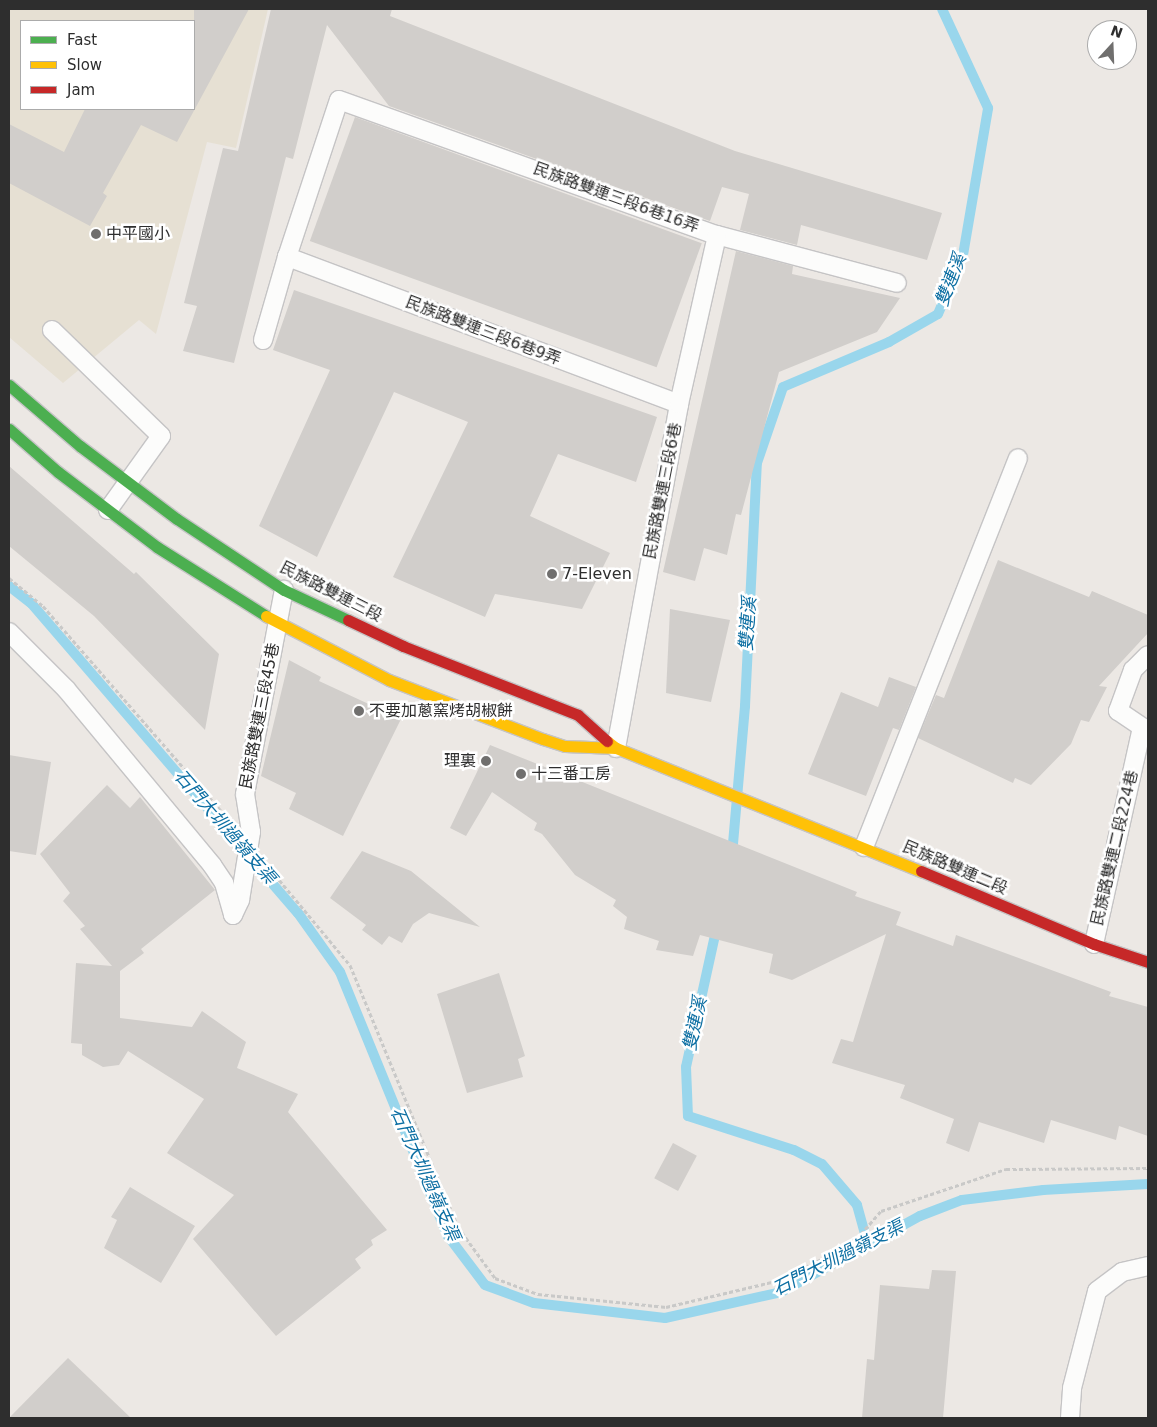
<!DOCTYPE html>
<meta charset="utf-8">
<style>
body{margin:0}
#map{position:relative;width:1157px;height:1427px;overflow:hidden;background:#ece8e4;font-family:"DejaVu Sans","Noto Sans TC",sans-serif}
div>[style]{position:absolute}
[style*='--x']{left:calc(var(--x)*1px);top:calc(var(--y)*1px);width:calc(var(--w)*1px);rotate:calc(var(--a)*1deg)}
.education>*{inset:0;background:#e6e0d3}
.stream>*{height:10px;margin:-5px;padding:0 5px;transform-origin:5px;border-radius:5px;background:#99d6ec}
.building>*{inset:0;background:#d1cecb;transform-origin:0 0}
.path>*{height:3px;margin-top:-1.5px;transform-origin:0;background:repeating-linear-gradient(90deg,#c9c9c8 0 4px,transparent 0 6.5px)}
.roads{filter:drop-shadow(1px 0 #c5c4c5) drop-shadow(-1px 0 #c5c4c5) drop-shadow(0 1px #c5c4c5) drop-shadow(0 -1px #c5c4c5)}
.lane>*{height:18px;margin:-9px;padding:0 9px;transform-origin:9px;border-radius:9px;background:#fcfcfb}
.fast>*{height:11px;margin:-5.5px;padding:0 5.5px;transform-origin:5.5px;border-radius:5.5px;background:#4caf50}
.slow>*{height:11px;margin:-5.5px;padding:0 5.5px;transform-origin:5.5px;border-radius:5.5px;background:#ffc107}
.jam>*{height:11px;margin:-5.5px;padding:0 5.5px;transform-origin:5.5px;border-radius:5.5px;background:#c62828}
.dots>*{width:14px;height:14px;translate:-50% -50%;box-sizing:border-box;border:2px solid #fff;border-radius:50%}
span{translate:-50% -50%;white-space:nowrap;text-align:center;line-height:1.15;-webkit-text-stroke:5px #fff;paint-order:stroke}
.street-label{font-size:16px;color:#2e2e2e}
.poi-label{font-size:16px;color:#2e2e2e}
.left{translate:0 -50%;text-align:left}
.right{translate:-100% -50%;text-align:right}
.water-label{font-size:18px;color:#0d6fa3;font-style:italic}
.frame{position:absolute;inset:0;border:10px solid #2e2e2e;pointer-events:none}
.legend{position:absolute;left:20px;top:20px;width:175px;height:90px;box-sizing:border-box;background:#fff;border:1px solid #ababab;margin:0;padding:6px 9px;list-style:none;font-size:15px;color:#2e2e2e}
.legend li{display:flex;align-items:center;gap:10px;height:25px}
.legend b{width:25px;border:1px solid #ababab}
.north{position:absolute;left:1087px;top:20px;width:50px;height:50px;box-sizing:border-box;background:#fff;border:1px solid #ababab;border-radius:50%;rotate:20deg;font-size:14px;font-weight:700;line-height:20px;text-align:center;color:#2e2e2e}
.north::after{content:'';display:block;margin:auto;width:18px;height:22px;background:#706f6e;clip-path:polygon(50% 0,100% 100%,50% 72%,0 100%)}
</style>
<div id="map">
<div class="education">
<i style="clip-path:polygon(evenodd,9px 9px,268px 9px,236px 148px,207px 142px,156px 334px,139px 320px,63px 383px,9px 337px,9px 9px,21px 21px,194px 21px,194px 109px,21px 109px,21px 21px)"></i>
</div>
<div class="stream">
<i style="--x:9;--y:586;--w:28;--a:38"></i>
<i style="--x:31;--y:603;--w:409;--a:49.3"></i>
<i style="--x:298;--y:913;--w:72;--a:54.6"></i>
<i style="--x:340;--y:972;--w:285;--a:67.8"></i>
<i style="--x:448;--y:1236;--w:61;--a:52.9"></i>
<i style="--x:485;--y:1285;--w:52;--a:20.2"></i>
<i style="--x:534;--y:1303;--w:132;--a:6.5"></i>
<i style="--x:665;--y:1318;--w:119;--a:-12.6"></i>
<i style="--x:781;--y:1292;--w:158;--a:-28.7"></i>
<i style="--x:920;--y:1216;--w:45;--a:-20.9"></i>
<i style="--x:962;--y:1200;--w:82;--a:-7"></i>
<i style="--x:1043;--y:1190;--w:105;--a:-3.3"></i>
<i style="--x:732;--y:855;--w:150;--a:-85"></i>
<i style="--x:745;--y:706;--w:243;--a:-87.2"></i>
<i style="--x:757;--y:463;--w:80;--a:-71.1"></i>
<i style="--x:783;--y:387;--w:115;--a:-23"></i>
<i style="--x:889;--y:342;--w:56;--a:-29.7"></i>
<i style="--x:938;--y:314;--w:64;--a:-67"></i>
<i style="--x:963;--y:255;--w:149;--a:-80.3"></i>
<i style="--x:988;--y:108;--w:109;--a:-114.9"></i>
<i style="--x:717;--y:926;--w:144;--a:102.4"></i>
<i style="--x:686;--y:1067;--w:49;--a:87.7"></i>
<i style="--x:688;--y:1116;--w:111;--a:17.8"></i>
<i style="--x:794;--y:1150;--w:31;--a:27"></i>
<i style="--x:822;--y:1164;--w:54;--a:49.5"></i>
<i style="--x:857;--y:1205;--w:41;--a:74.6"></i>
</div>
<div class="building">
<i style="clip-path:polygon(194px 9px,249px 9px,177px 142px,141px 125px,103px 193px,107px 196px,90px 226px,9px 183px,9px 124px,64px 152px,85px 109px,194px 109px)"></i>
<i style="clip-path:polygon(271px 9px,392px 9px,390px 16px,735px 151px,942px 213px,927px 260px,801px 225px,797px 245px,740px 230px,749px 194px,722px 187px,710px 221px,389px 106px,327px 25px,293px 159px,286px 157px,234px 363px,183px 351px,197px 306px,184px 303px,223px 148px,238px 151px)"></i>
<i style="left:355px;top:117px;width:369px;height:132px;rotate:20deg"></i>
<i style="clip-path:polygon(736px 251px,793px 266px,792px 274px,900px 298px,877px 332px,779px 372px,741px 515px,736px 514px,727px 555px,704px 548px,695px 581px,663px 572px)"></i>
<i style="clip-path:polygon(294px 290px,657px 417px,636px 482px,558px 454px,530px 516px,610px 553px,582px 609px,495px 594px,485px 617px,393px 577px,468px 422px,394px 392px,317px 557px,259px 526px,330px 370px,273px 350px)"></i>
<i style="clip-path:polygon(9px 466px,134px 574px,136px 572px,219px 654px,205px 730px,94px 616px,9px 546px)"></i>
<i style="clip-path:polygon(998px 560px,1089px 597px,1092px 591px,1148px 615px,1148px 633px,1099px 686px,1107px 687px,1089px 722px,1081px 720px,1071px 744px,1031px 785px,1015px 778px,1013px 783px,918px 738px,936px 695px,944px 698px)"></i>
<i style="clip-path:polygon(670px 609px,730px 620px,711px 702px,666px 693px)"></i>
<i style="clip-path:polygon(289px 660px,321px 677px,319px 681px,401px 719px,343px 836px,289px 809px,296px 793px,261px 776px)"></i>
<i style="clip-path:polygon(889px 677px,916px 687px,899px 730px,893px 728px,866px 796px,808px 774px,841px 692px,878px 707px)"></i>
<i style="clip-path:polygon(490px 745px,857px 892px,855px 896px,901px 912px,896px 925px,953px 946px,956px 935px,1111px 992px,1109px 996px,1148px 1007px,1148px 1136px,1119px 1126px,1116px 1140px,1051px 1120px,1044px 1143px,979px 1122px,969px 1152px,946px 1143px,954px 1119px,900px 1098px,905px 1085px,832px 1063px,841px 1039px,853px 1042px,886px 934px,792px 980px,769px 973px,773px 954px,700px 935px,693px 956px,656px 950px,659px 941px,624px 929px,627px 917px,613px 906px,616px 900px,575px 875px,542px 834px,534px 830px,537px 823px,492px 792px,466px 836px,450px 828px)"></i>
<i style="clip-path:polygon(9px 755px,51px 762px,36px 855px,9px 851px)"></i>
<i style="clip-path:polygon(107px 785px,130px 808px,140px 797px,215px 890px,141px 949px,144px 953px,120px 971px,120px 1018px,192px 1027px,202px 1011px,246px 1042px,237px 1068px,298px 1094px,288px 1112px,387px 1230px,371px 1240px,373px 1245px,355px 1259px,361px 1268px,276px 1336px,193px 1239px,234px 1195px,167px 1153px,204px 1099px,128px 1051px,119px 1065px,103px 1067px,82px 1055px,82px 1044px,71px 1043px,76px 963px,112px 966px,80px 929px,85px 926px,63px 901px,70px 893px,40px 854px)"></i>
<i style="clip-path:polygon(362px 851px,411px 871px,480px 927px,429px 913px,413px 924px,402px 943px,389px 936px,382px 945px,362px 930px,366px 925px,330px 898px)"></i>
<i style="clip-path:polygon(499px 973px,525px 1056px,518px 1059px,523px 1077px,467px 1093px,437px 994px)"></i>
<i style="left:673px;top:1143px;width:27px;height:40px;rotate:28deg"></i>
<i style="clip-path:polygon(130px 1187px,195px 1226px,161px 1283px,104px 1248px,117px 1220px,111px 1217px)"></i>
<i style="clip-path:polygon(932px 1270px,956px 1271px,943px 1418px,862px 1418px,867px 1359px,874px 1360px,880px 1285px,929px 1289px)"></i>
<i style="clip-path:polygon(68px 1358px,131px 1418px,9px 1418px)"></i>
</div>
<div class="path">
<i style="--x:9;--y:578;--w:44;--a:39.5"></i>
<i style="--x:43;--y:606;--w:273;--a:49"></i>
<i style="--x:271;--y:870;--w:124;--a:50.3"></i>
<i style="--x:350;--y:965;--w:283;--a:67.6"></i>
<i style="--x:458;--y:1227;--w:63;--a:54"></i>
<i style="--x:495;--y:1278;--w:46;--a:20.4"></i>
<i style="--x:538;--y:1294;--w:129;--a:5.8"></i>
<i style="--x:666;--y:1307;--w:113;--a:-13.3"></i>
<i style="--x:776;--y:1281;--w:51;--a:-25.6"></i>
<i style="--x:822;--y:1259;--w:46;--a:-32.7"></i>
<i style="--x:861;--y:1234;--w:30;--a:-49"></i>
<i style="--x:881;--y:1211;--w:132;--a:-18.6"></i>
<i style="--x:1006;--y:1169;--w:142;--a:-0.4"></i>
</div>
<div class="roads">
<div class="lane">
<i style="--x:52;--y:330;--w:152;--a:44.2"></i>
<i style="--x:161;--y:436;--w:91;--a:125.6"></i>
<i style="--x:263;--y:340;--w:86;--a:-73.9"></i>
<i style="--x:679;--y:404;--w:419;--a:-159.4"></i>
<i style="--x:287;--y:257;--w:165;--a:-71.7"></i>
<i style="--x:339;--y:100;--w:401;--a:19.7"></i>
<i style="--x:717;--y:235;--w:186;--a:14.9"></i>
<i style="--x:9;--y:632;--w:81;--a:45"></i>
<i style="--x:66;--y:689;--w:229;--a:50.3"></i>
<i style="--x:212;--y:865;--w:22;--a:56"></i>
<i style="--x:224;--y:883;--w:33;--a:74"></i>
<i style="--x:616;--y:748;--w:350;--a:-79.6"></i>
<i style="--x:679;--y:404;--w:173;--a:-77.3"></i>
<i style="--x:864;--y:847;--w:418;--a:-68.4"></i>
<i style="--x:233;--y:915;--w:17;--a:-65"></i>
<i style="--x:240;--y:900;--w:69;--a:-80.8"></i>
<i style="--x:251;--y:832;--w:38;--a:-99"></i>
<i style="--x:245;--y:794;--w:208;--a:-79.2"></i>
<i style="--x:1094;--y:944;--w:222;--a:-77.5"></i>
<i style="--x:1142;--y:727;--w:29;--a:-146"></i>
<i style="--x:1118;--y:711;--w:44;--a:-69.9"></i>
<i style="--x:1133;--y:670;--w:21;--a:-45"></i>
<i style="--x:1070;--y:1418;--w:30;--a:-86"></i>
<i style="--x:1072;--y:1388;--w:100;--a:-75.5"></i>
<i style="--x:1097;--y:1291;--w:31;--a:-37"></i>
<i style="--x:1122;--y:1272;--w:27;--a:-13"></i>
</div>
<div class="fast">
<i style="--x:9;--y:385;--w:94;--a:40.7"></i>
<i style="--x:80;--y:446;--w:121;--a:37"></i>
<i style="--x:177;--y:519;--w:128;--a:33.6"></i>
<i style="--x:284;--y:590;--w:71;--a:25.1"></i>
<i style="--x:9;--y:429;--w:65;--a:41.3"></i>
<i style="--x:58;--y:472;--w:124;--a:37.1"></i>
<i style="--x:157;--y:547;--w:129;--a:32.3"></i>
</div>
<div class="slow">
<i style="--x:266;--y:616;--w:139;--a:27.5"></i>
<i style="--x:389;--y:680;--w:165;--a:21"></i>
<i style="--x:543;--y:739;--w:23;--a:18"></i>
<i style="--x:565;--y:746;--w:51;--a:2.2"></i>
<i style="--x:607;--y:741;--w:11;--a:38"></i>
<i style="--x:616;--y:748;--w:329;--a:22"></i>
</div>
<div class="jam">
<i style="--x:348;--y:620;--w:61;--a:25.3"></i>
<i style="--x:403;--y:646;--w:188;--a:21.5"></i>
<i style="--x:578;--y:715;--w:39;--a:42"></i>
<i style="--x:921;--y:871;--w:188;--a:22.9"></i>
<i style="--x:1094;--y:944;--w:57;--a:18.4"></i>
</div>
</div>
<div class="dots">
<i style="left:96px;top:234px;background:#706f6e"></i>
<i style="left:552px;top:574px;background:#706f6e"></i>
<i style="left:359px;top:711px;background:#706f6e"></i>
<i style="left:486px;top:761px;background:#706f6e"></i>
<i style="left:521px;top:774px;background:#706f6e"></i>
</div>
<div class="street-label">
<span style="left:616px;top:198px;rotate:20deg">民族路雙連三段6巷16弄</span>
<span style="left:483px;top:331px;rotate:21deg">民族路雙連三段6巷9弄</span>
<span style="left:663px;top:491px;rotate:-79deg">民族路雙連三段6巷</span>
<span style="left:331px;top:592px;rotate:27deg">民族路雙連三段</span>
<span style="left:260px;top:716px;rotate:-79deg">民族路雙連三段45巷</span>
<span style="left:1115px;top:848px;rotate:-77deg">民族路雙連二段224巷</span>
<span style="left:955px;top:868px;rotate:23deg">民族路雙連二段</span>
</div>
<div class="poi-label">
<span class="left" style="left:106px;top:234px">中平國小</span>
<span class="left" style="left:562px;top:574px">7-Eleven</span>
<span class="left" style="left:369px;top:711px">不要加蔥窯烤胡椒餅</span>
<span class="right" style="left:476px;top:761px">理裏</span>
<span class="left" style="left:531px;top:774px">十三番工房</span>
</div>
<div class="water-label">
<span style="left:951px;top:280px;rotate:-69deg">雙連溪</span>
<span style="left:748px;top:624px;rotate:-86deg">雙連溪</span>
<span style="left:225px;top:827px;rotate:49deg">石門大圳過嶺支渠</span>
<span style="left:695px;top:1024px;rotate:-78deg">雙連溪</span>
<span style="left:425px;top:1174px;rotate:66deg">石門大圳過嶺支渠</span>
<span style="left:838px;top:1258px;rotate:-27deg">石門大圳過嶺支渠</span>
</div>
<div class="frame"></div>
<ul class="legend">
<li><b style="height:6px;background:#4caf50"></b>Fast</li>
<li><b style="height:6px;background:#ffc107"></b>Slow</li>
<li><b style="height:6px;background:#c62828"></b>Jam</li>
</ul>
<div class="north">N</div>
</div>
